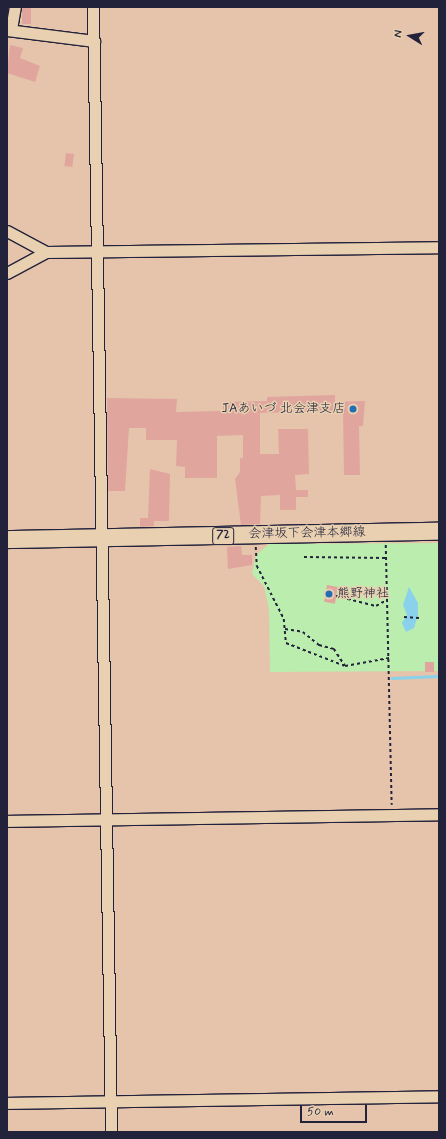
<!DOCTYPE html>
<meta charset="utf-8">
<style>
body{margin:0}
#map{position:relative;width:446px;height:1139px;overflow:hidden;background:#e6c3ab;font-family:Mynerve,"Klee One",sans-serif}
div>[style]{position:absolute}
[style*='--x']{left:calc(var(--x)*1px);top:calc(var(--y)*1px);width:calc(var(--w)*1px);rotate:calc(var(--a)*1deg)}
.green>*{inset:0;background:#baedae}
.water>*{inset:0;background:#8ad1ec}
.stream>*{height:2.5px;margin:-1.25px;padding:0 1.25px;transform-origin:1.25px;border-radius:1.25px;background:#8ad1ec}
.building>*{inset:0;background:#e0a69e;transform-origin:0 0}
.path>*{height:1.5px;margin-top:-0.75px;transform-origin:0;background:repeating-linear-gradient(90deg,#22223b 0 3px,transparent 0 6px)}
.roads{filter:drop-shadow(1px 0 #22223b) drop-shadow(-1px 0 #22223b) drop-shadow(0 1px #22223b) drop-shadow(0 -1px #22223b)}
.minor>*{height:11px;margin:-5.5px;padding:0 5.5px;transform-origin:5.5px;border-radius:5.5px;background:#e9d0b1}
.primary>*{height:17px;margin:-8.5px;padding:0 8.5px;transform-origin:8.5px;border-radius:8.5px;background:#e9d0b1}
.dots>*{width:11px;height:11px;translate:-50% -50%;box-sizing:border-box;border:2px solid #e9d0b1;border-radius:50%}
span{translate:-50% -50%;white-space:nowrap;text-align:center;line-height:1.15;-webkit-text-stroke:3px #e9d0b1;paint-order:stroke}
.shield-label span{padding:1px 3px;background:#e9d0b1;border:1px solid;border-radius:3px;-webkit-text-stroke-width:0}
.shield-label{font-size:12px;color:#22223b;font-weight:700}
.poi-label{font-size:13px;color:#22223b}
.right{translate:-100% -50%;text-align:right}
.left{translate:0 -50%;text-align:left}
.street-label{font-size:13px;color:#22223b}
.frame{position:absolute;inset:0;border:8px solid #22223b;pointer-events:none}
.north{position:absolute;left:390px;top:16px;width:40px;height:40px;-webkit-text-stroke:3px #e9d0b1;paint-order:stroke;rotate:281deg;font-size:11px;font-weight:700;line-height:16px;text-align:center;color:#22223b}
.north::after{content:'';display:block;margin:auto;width:14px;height:18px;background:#22223b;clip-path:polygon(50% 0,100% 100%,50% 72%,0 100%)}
.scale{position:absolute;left:300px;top:1105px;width:67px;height:18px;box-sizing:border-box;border:2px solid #22223b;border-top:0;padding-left:5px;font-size:12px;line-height:14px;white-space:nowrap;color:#22223b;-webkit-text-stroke:3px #e9d0b1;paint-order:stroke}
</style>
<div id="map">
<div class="green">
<i style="clip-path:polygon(439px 543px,439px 671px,270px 672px,269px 609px,264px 586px,252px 574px,256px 555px,269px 544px)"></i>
</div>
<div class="water">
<i style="clip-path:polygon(409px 587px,418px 603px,418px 615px,414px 628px,406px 632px,402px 623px,407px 615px,403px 605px)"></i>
</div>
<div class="stream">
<i style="--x:392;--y:678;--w:47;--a:-2.4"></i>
</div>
<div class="building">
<i style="left:22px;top:7px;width:9px;height:17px"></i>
<i style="clip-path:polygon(10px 45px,23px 48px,20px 58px,40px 66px,35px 82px,7px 73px)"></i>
<i style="left:66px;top:153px;width:8px;height:13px;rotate:7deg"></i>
<i style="clip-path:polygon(335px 395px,335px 402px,365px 401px,363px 426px,359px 426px,360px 475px,344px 475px,343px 411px,260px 413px,260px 454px,279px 454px,278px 429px,308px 429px,309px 474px,295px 475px,296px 490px,308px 490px,308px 497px,296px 497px,296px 510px,280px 510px,280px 495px,261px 496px,260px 524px,241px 525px,235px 479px,240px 472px,240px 458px,243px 458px,243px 435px,217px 436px,217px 478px,185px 478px,185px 467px,176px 466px,177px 440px,146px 440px,146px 428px,129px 428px,125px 491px,108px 491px,107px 398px,177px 399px,176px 412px,218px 411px,223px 410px,223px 402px,267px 401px,267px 397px)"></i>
<i style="clip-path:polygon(150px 469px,170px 474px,169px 521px,154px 521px,154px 526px,140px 527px,140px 518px,148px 518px)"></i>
<i style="clip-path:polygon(241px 546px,242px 555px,252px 555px,252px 565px,228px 569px,227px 547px)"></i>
<i style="left:327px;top:585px;width:11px;height:17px;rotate:10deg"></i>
<i style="left:434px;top:662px;width:10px;height:9px;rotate:90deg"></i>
</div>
<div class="path">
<i style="--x:386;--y:545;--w:260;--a:88.7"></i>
<i style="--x:256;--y:547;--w:19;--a:87"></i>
<i style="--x:257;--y:566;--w:59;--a:63"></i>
<i style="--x:284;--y:619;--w:24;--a:85"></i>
<i style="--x:286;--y:643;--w:63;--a:21.3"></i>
<i style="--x:345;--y:666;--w:45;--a:-10.3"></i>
<i style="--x:304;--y:557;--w:82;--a:0.7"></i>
<i style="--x:336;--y:596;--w:41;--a:14"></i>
<i style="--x:376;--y:606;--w:13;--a:-29"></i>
<i style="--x:404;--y:617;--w:15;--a:4"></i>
<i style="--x:285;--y:629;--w:18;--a:9"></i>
<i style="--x:303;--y:632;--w:21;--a:39"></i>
<i style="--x:319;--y:645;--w:16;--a:15"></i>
<i style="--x:334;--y:649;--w:20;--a:57"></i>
</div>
<div class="roads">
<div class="minor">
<i style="--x:93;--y:7;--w:1125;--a:89.08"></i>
<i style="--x:11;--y:29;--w:22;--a:-80"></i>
<i style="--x:7;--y:30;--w:88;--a:7.2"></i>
<i style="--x:7;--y:231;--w:44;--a:28.3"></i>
<i style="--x:46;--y:252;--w:393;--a:-0.7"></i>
<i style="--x:7;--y:273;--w:44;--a:-28.3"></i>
<i style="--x:7;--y:821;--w:432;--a:-0.9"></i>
<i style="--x:7;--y:1103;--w:432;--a:-0.9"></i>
</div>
<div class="primary">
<i style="--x:7;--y:539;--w:432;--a:-1.1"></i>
</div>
</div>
<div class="dots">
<i style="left:353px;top:409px;background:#1f6fb2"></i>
<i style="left:329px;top:594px;background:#1f6fb2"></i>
</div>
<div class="shield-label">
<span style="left:223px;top:536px">72</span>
</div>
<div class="poi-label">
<span class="right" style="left:345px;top:409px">JAあいづ 北会津支店</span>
<span class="left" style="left:337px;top:594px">熊野神社</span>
</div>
<div class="street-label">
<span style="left:307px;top:534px;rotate:-1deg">会津坂下会津本郷線</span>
</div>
<div class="frame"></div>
<div class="north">N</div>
<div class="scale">50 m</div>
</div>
